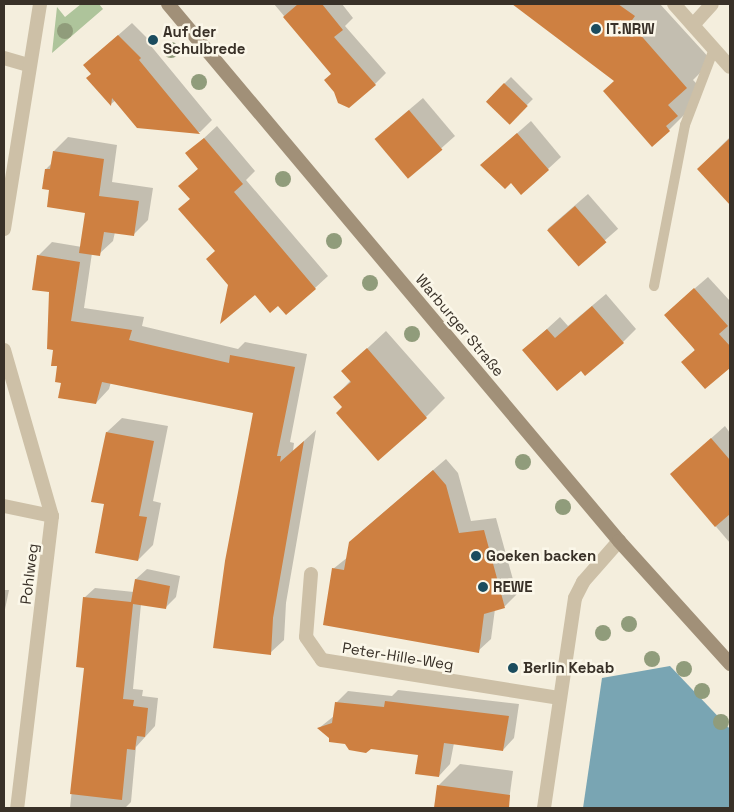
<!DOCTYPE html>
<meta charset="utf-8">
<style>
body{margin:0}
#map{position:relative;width:734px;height:812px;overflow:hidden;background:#f4eedd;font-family:"Space Grotesk",sans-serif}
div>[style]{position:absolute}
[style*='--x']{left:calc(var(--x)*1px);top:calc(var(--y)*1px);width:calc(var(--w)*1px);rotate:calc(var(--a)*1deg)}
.green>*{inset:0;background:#aec49b}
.water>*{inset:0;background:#79a5b3}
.shadow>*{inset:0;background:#0003;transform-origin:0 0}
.building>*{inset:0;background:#ce8041;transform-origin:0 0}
.service>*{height:10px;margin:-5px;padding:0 5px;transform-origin:5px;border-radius:5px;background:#cdc0a7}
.minor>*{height:14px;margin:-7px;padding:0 7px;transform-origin:7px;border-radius:7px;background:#cdc0a7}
.secondary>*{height:14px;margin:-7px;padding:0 7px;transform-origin:7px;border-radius:7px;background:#a19078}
.trees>*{width:16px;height:16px;margin:-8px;border-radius:50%;background:#909c7b}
.dots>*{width:14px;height:14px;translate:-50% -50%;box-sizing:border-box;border:2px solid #fbf7e9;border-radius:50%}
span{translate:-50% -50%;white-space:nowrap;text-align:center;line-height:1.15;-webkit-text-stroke:5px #fbf7e9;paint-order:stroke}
.poi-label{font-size:15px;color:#393128;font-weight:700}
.left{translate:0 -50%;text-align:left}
.street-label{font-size:15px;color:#393128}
.frame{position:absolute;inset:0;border:5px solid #393128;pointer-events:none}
</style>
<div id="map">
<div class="green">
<i style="clip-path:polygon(81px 4px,99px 4px,103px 9px,52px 53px,57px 7px,65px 17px)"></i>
</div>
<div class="water">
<i style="clip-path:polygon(670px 666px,730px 729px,730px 808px,583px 808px,602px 678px)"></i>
</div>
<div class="shadow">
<i style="clip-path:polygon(274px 4px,342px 4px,353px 18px,345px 26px,386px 73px,375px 84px,332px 73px)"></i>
<i style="clip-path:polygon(514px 4px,660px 4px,712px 61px,693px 80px,703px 90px,695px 104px,669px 130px,615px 80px)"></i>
<i style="clip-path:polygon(132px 23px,153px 44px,151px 46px,212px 120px,200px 132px,138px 127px,116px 100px,111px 104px,92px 74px,98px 53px)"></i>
<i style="left:511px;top:77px;width:31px;height:34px;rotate:45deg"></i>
<i style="clip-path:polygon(423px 98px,455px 136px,409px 177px,390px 126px)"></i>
<i style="clip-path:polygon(531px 121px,561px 157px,548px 169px,511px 182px,481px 165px)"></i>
<i style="clip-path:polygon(217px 126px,255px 171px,246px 180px,328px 276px,315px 288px,278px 304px,229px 285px,216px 251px,180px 209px,191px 198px,180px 186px,199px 168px,187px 154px)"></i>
<i style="clip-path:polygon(68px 137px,117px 145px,112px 182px,153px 188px,148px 220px,134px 234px,115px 232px,113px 241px,99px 254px,92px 253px,84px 308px,144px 317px,142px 326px,238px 349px,245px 342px,307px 354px,290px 442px,294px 443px,293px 451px,316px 430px,286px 603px,284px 640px,270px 653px,254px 412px,111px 382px,109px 389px,96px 403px,62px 382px,55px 349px,50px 291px,38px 256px,52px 242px,82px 247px,87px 212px,50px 189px,46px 169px,52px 163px,54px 151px)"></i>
<i style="clip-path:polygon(730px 137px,730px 204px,698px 169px)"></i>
<i style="left:588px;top:194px;width:46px;height:53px;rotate:49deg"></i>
<i style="clip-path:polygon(708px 277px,730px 301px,730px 365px,706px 387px,679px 302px)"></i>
<i style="clip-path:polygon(606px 294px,636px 329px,623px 342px,581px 369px,524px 350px,560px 317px,568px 326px)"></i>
<i style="clip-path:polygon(386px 331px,445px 398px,426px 417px,344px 407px,335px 397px,351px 380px,343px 371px)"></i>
<i style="clip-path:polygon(122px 418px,168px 426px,153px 501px,161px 503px,153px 545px,138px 560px,106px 503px,107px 432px)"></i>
<i style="clip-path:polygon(725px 426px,730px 433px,730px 543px,671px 474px)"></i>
<i style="clip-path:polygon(446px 459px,458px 473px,471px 521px,496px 518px,517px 594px,505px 606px,495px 609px,491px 639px,478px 651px,333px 569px,348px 557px,350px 543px,363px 530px)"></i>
<i style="clip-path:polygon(147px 569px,180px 576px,176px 597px,165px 608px,141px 604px,133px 689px,143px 690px,142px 696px,158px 698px,155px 726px,136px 747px,131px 802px,125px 808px,70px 808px,85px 667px,84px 598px,95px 588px,134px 592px,136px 579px)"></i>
<i style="clip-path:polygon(4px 590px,9px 590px,4px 614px)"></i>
<i style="clip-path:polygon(398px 690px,519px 704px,514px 738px,503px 750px,454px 743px,450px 764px,439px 776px,420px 754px,345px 743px,319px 728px,334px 716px,336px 703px,348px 691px,392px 696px)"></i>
<i style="clip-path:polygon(460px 764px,513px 771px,508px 808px,435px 808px,439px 785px)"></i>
</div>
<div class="building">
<i style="clip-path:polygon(298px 4px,322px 4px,343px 30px,334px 37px,376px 85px,349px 108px,338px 103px,334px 92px,324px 80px,331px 74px,283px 17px)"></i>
<i style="clip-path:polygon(512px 4px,618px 4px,635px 16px,630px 23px,687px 88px,668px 105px,678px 116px,666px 126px,670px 131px,652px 147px,603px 91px,614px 81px)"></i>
<i style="clip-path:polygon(118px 35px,141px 58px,139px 60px,200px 134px,137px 128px,112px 98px,111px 106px,86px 78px,91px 74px,83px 65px)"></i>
<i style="left:504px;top:83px;width:33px;height:26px;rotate:44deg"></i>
<i style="left:409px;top:110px;width:52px;height:45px;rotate:50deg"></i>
<i style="clip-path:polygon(517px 133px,549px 170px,521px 195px,511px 183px,505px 189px,480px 165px)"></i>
<i style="clip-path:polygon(204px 138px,243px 184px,234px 192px,316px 289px,286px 315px,278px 306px,270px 313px,255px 295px,220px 324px,228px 285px,206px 259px,215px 251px,178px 209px,190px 199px,178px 186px,198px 169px,185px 153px)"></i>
<i style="clip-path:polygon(730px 138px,730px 205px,697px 169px)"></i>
<i style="clip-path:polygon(53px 151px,104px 159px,99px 196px,139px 201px,134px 236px,104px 232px,100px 256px,79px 253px,85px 213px,47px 207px,49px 190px,42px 189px,45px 169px,50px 169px)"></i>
<i style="left:575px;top:206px;width:48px;height:37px;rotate:49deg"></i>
<i style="clip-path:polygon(37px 255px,80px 262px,71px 321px,132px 330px,129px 340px,229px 363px,230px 355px,295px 367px,277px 456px,281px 456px,280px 462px,304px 441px,273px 618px,271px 655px,213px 648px,225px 561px,253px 413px,102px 382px,96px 404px,58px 398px,61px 383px,55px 382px,57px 366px,51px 366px,53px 350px,47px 349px,49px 292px,32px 290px)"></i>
<i style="clip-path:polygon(694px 288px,728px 326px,719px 334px,730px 346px,730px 368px,705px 389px,681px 362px,695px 350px,664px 315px)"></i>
<i style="clip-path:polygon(592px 306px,624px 343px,585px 376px,581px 371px,557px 391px,522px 350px,547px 329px,555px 338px)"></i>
<i style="clip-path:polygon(367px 348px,427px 418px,378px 461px,336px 413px,342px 407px,333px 397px,351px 382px,341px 371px)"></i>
<i style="clip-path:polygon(106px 432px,154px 441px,139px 516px,147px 517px,138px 561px,95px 553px,104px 504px,91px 502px)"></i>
<i style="clip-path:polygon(711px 438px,730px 460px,730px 514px,715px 527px,670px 474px)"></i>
<i style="clip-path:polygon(433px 470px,446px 485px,459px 533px,484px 530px,505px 608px,484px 614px,479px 653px,323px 625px,332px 568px,344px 570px,349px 542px)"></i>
<i style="clip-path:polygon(135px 579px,170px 586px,166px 609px,133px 604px,123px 699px,134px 700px,133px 706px,148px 708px,145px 737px,137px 736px,135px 750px,127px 749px,122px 800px,70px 794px,84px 668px,76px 667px,83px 597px,131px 602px)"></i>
<i style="clip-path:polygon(385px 701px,509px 716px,503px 751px,444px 743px,439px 777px,415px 774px,418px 755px,371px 749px,366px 753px,349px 750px,345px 744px,329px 742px,329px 738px,317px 728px,332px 723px,335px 702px,384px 707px)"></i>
<i style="clip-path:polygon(437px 785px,510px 795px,509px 808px,434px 808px)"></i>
</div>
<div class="service">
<i style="--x:654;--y:286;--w:164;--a:-79.1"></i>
<i style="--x:685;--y:125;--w:81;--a:-69.1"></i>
</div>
<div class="minor">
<i style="--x:674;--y:4;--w:84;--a:48.4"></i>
<i style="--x:693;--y:25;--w:28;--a:-48"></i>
<i style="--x:4;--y:58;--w:26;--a:16"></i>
<i style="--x:4;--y:229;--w:228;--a:-80.9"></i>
<i style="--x:4;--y:350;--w:173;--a:73.9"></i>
<i style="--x:52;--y:516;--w:294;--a:96.8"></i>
<i style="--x:4;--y:506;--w:49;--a:11.8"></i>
<i style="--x:311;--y:574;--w:63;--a:94.5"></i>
<i style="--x:306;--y:637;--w:28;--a:55"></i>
<i style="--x:322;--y:660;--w:241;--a:9.1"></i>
<i style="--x:544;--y:808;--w:212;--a:-81.6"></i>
<i style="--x:575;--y:598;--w:18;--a:-63"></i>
<i style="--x:583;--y:582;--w:55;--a:-48.7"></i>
</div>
<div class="secondary">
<i style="--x:168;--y:4;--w:701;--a:49.97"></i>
<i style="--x:619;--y:541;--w:166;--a:47.9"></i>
</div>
<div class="trees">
<i style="left:65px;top:31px"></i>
<i style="left:171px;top:50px"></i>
<i style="left:199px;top:82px"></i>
<i style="left:283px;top:179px"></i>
<i style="left:334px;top:241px"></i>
<i style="left:370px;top:283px"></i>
<i style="left:412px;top:334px"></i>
<i style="left:523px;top:462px"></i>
<i style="left:563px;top:507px"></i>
<i style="left:629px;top:624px"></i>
<i style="left:603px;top:633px"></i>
<i style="left:652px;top:659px"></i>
<i style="left:684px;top:669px"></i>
<i style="left:702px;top:691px"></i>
<i style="left:721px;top:722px"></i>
</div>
<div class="dots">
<i style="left:596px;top:29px;background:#1b4c5e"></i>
<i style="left:153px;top:40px;background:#1b4c5e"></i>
<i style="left:476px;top:556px;background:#1b4c5e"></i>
<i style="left:483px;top:587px;background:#1b4c5e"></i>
<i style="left:513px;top:668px;background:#1b4c5e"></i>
</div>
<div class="poi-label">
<span class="left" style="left:606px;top:29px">IT.NRW</span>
<span class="left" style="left:163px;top:40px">Auf der<br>Schulbrede</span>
<span class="left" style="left:486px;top:556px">Goeken backen</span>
<span class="left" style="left:493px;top:587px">REWE</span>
<span class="left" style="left:523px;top:668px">Berlin Kebab</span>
</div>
<div class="street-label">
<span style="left:460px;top:325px;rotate:50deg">Warburger Straße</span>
<span style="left:29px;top:574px;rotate:-83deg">Pohlweg</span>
<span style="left:398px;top:656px;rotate:9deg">Peter-Hille-Weg</span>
</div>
<div class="frame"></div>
</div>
